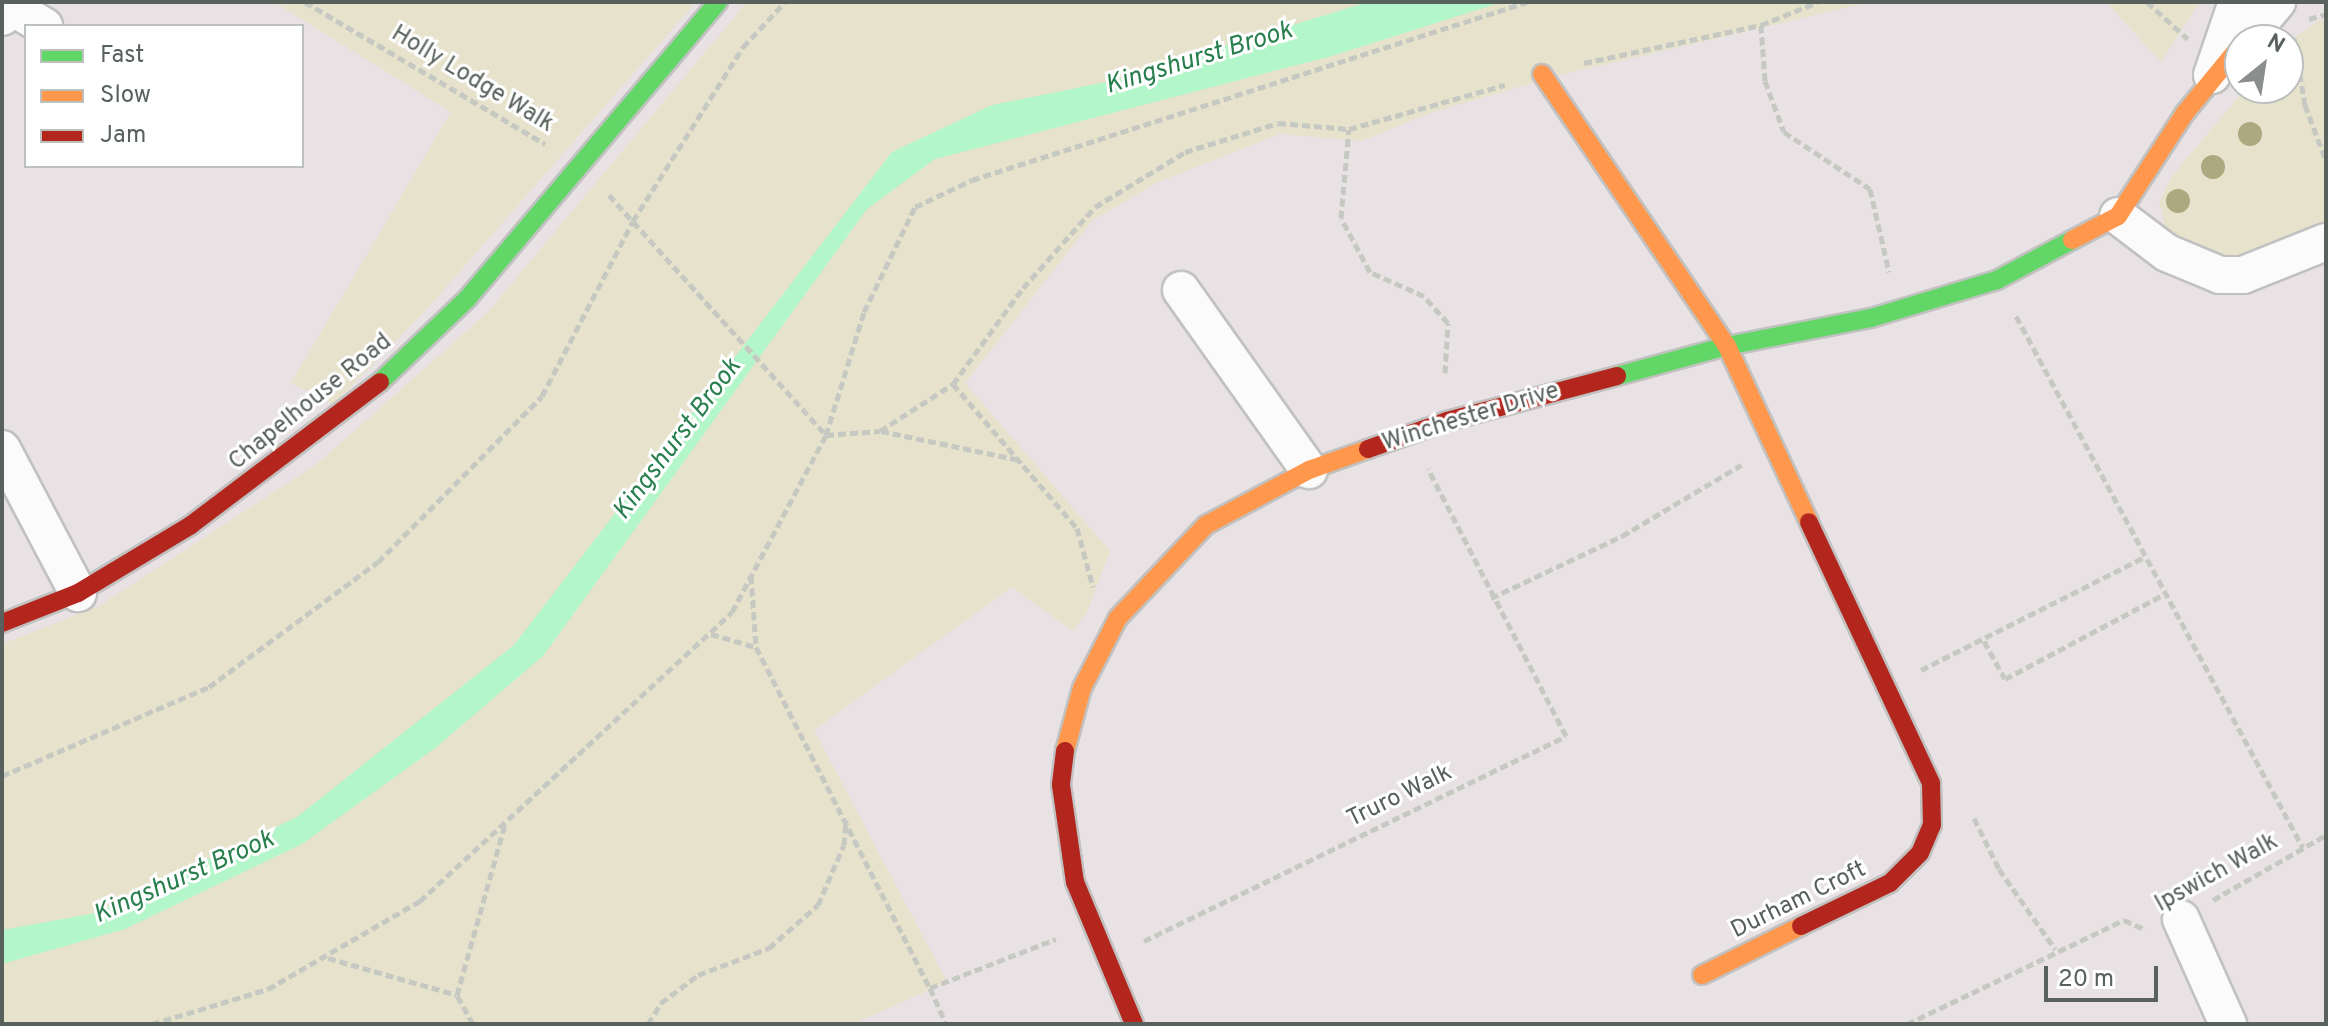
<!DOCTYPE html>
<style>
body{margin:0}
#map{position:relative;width:2328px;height:1026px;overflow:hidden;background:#e8e2e4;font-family:Overpass,sans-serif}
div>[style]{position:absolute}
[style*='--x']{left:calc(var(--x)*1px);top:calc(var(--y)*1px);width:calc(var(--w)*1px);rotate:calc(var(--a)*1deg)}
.green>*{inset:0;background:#e7e2cc}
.water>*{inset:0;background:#b3f6c9}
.stream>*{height:11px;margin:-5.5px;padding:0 5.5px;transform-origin:5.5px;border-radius:5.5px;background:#b3f6c9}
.path>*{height:5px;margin-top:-2.5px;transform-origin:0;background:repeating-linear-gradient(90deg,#c6c9c2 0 8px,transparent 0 12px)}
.roads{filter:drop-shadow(2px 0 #c1c1c0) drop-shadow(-2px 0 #c1c1c0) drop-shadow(0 2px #c1c1c0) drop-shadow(0 -2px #c1c1c0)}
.street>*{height:36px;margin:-18px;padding:0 18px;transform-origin:18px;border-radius:18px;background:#fcfbfb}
.fast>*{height:18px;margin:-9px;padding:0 9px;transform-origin:9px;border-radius:9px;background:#63d668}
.slow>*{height:18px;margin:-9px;padding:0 9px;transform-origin:9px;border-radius:9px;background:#ff974d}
.jam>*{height:18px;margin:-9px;padding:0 9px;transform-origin:9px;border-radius:9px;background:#b3261e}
.trees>*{width:24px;height:24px;margin:-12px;border-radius:50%;background:#ada87f}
span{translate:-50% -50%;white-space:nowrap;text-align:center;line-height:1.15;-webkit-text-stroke:6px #fff;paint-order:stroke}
.street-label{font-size:24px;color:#58615c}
.water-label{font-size:26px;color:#287f4d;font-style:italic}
.frame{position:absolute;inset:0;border:4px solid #58615c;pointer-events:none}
.legend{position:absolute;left:24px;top:24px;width:280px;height:144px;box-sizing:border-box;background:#fff;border:2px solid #bcc0be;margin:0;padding:10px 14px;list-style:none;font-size:24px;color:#58615c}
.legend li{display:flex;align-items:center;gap:16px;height:40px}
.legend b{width:40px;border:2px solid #bcc0be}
.north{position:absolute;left:2224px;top:24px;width:80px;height:80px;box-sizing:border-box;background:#fff;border:2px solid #bcc0be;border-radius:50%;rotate:30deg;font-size:22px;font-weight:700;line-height:32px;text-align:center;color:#58615c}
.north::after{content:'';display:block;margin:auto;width:28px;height:36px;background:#8a8e8c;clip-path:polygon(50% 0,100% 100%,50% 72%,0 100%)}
.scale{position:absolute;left:2044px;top:966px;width:114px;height:36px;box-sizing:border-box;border:4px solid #58615c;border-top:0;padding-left:10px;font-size:24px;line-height:28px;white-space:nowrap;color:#58615c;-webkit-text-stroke:6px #fff;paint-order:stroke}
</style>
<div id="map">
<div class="green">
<i style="clip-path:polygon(274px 2px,696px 2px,427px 309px,333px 405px,291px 383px,451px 112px)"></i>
<i style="clip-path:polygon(747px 2px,1871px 2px,1556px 76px,1427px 114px,1362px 141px,1280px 134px,1158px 182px,1093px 220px,965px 383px,1110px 551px,1087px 612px,1073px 631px,1012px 587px,814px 730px,947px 982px,853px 1024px,2px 1024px,2px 644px,99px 606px,317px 464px,488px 312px)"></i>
<i style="clip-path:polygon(2106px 2px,2200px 2px,2161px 62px)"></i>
<i style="clip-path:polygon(2320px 20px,2326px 21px,2326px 226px,2237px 259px,2208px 262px,2183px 250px,2165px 225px,2159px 202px,2172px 176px,2246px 88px,2288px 88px,2288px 42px)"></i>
</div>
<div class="water">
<i style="clip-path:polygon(1384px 2px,1502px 2px,1332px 56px,935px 159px,867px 209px,543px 656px,434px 749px,302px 844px,125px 929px,2px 964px,2px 930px,96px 913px,297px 817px,514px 645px,892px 152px,992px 105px,1150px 73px)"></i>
</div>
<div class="stream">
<i style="--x:1136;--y:78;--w:259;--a:-17"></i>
</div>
<div class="path">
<i style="--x:305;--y:2;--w:279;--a:30.6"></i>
<i style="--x:2147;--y:2;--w:55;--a:42.1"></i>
<i style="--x:2309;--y:19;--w:18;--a:-16"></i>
<i style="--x:1761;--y:25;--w:56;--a:85.9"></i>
<i style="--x:1765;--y:81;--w:54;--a:69.6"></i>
<i style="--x:1784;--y:132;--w:103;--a:33.5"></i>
<i style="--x:1870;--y:189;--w:85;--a:77.1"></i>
<i style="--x:2294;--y:38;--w:68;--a:80.7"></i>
<i style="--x:2305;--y:105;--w:60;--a:69.4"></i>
<i style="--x:1584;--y:63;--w:181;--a:-12.1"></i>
<i style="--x:1761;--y:25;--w:61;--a:-22"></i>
<i style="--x:609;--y:195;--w:324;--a:47.9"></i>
<i style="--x:2016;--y:316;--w:604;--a:61.65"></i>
<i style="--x:1445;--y:373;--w:50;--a:-86.6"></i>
<i style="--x:1448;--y:323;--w:36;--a:-132"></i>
<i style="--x:1424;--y:296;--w:59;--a:-156"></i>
<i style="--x:1370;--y:272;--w:61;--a:-118.2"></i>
<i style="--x:1341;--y:218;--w:89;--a:-84.9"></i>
<i style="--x:1349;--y:129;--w:162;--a:-15.8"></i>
<i style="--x:953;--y:384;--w:190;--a:49.3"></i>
<i style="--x:1077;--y:528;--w:61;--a:74.8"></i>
<i style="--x:881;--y:431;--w:142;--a:11.8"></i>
<i style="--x:826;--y:435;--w:54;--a:-4.2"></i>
<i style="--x:880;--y:431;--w:87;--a:-32.8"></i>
<i style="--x:953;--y:384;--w:119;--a:-53.9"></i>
<i style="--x:1023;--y:288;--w:108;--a:-48.4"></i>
<i style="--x:1095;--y:207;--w:105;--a:-31.4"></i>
<i style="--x:1185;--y:152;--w:97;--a:-17.3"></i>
<i style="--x:1278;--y:123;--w:71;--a:4.8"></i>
<i style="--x:751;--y:576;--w:71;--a:86"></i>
<i style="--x:756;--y:647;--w:383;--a:63"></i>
<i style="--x:930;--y:988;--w:135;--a:-21.3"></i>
<i style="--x:1491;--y:598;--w:145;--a:-25.3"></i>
<i style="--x:1622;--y:536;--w:139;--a:-30.8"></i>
<i style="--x:711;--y:634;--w:47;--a:16.1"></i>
<i style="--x:1984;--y:641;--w:43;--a:61.1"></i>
<i style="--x:2005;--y:679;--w:181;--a:-28"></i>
<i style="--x:1921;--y:670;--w:251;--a:-26.8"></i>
<i style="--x:2;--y:776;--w:225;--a:-23.3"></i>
<i style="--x:209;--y:687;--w:210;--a:-36.5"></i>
<i style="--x:378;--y:562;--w:233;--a:-45.3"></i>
<i style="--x:542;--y:396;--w:197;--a:-62.5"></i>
<i style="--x:633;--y:221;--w:206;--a:-57.7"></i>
<i style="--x:743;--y:47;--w:62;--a:-47"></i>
<i style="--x:1974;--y:818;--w:57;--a:63.9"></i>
<i style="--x:1999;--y:869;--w:98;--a:55"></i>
<i style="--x:2213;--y:900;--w:130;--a:-29.9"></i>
<i style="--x:1144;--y:941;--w:469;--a:-25.9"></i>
<i style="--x:1566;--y:736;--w:301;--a:-117.3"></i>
<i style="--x:328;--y:958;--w:134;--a:16"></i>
<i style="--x:930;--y:988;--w:39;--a:66"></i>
<i style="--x:152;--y:1024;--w:121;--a:-16.8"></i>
<i style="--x:268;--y:989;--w:176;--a:-30.1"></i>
<i style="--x:420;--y:901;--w:425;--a:-42.8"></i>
<i style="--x:732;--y:612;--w:200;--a:-62"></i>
<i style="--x:826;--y:435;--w:129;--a:-72.8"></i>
<i style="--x:864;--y:312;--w:117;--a:-64.1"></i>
<i style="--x:915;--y:207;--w:63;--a:-25.3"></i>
<i style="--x:972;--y:180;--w:583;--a:-17.78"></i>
<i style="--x:473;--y:1024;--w:33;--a:-119"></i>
<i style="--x:457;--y:995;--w:178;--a:-74.3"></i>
<i style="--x:648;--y:1024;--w:25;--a:-58"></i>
<i style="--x:661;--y:1003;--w:46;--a:-37.1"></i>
<i style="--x:698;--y:975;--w:76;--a:-20.8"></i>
<i style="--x:769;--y:948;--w:65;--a:-41.3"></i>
<i style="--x:818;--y:905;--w:65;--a:-66.6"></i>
<i style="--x:844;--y:845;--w:25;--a:-85"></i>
<i style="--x:1907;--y:1024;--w:241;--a:-25.6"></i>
<i style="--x:2124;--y:920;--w:24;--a:24"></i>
</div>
<div class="roads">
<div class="street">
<i style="--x:2;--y:17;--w:13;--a:-63"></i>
<i style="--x:8;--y:5;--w:42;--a:30.3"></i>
<i style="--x:2245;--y:40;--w:50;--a:-49.9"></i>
<i style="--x:2212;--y:75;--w:77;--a:-71.1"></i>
<i style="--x:2118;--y:216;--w:61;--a:37.1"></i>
<i style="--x:2167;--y:253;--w:57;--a:22.5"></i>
<i style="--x:2220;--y:275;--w:23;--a:0"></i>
<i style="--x:2243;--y:275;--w:89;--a:-21.7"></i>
<i style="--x:1181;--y:290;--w:221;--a:54.6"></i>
<i style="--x:2;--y:449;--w:163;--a:62.2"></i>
<i style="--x:2181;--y:919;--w:115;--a:65.9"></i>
</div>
<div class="fast">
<i style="--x:1617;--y:376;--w:114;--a:-15.3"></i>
<i style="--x:1727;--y:346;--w:147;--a:-11"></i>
<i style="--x:1871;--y:318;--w:132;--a:-16.8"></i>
<i style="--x:1997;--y:280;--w:85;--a:-28.1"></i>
<i style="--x:380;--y:382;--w:120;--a:-43.7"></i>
<i style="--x:467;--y:299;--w:389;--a:-49.8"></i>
</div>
<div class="slow">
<i style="--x:1542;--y:74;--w:329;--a:55.8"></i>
<i style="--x:1727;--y:346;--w:194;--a:65"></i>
<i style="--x:2072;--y:240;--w:52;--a:-27.6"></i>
<i style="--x:2118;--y:216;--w:123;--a:-57"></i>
<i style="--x:2185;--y:113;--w:87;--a:-50.6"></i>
<i style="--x:1065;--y:751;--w:65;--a:-74.9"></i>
<i style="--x:1082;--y:688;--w:79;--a:-62.8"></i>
<i style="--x:1118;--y:618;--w:128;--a:-46.6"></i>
<i style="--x:1206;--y:525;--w:117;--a:-28.1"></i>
<i style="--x:1309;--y:470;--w:63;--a:-19.6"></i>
<i style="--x:1702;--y:975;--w:110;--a:-26.3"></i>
</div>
<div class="jam">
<i style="--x:1368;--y:449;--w:84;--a:-19.5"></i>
<i style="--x:1447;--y:421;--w:176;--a:-14.8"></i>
<i style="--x:2;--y:623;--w:82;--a:-21.5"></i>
<i style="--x:78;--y:593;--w:132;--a:-31"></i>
<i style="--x:191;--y:525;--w:237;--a:-37.1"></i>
<i style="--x:1065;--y:751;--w:34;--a:97"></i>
<i style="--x:1061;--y:785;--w:98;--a:81.8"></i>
<i style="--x:1075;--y:882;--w:154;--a:67.4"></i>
<i style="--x:1801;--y:926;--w:99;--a:-25.8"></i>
<i style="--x:1890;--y:883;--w:42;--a:-45"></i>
<i style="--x:1920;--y:853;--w:30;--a:-67"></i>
<i style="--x:1932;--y:825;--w:42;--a:-91.4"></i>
<i style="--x:1931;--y:783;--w:288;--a:-115.1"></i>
</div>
</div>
<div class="trees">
<i style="left:2250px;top:134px"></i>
<i style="left:2213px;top:167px"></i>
<i style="left:2178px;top:201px"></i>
</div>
<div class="street-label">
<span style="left:472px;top:80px;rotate:31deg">Holly Lodge Walk</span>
<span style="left:311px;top:403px;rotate:-39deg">Chapelhouse Road</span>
<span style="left:1471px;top:418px;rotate:-17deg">Winchester Drive</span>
<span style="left:1400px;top:797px;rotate:-26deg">Truro Walk</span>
<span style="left:2217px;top:874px;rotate:-29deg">Ipswich Walk</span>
<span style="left:1799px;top:901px;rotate:-26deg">Durham Croft</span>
</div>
<div class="water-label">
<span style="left:1199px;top:59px;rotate:-17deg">Kingshurst Brook</span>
<span style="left:678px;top:440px;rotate:-53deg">Kingshurst Brook</span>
<span style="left:184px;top:878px;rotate:-24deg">Kingshurst Brook</span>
</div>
<div class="frame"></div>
<ul class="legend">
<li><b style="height:10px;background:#63d668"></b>Fast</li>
<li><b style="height:10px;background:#ff974d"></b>Slow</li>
<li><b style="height:10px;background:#b3261e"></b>Jam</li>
</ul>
<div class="north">N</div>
<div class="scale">20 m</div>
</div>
